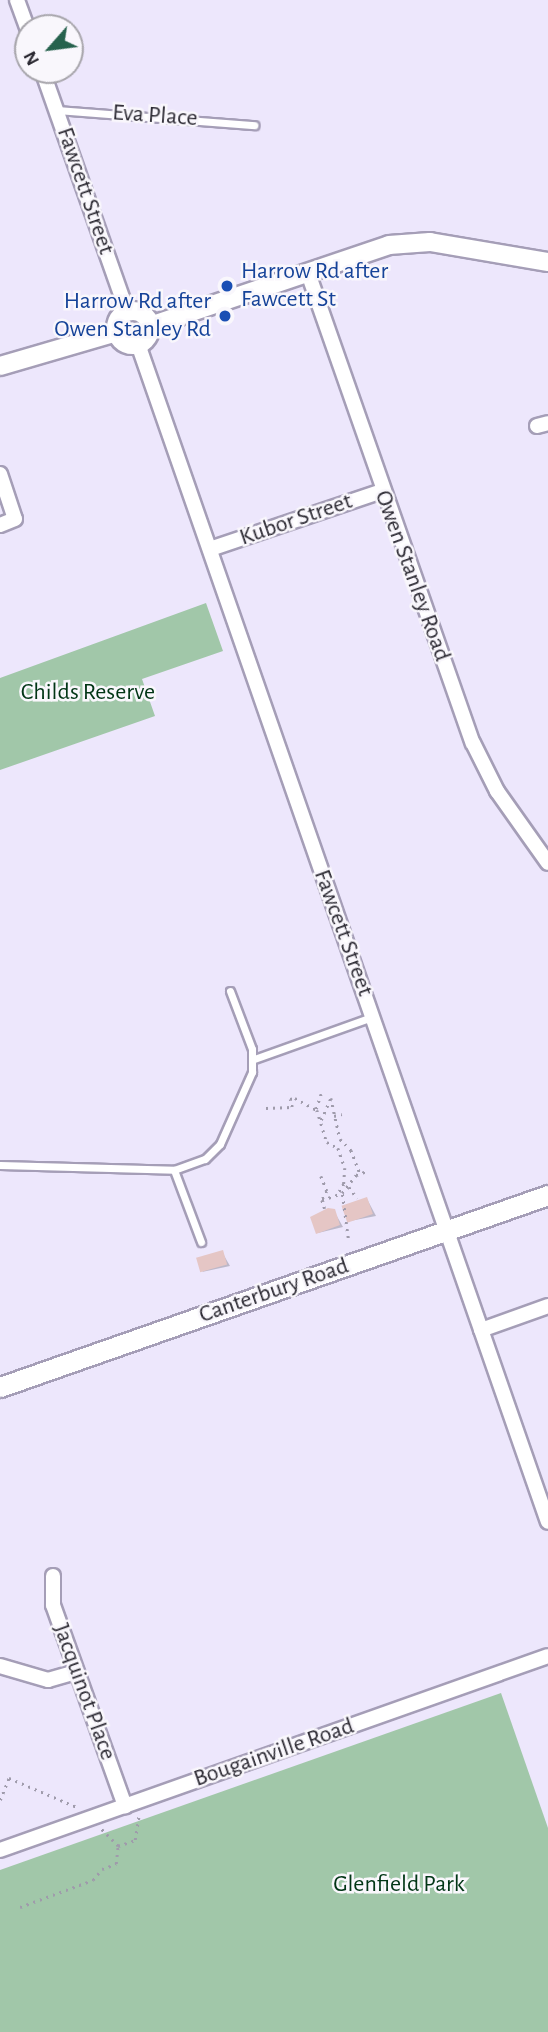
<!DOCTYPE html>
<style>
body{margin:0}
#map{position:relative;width:548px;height:2032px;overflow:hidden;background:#ede7fc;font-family:"Alegreya Sans",sans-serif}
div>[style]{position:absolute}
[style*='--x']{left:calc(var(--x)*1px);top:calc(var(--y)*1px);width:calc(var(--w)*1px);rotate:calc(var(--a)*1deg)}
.green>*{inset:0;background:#a1c7a9}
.shadow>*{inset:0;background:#0003}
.building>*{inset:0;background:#e5c6c5;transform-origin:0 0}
.path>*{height:2.5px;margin-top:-1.25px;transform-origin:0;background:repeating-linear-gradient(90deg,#9f9bab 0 2px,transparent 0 7px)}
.roads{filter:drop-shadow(2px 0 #a59eb7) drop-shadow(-2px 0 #a59eb7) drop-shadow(0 2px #a59eb7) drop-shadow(0 -2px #a59eb7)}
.service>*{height:7px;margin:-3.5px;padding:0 3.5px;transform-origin:3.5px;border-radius:3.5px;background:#fff}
.minor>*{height:14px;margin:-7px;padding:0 7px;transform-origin:7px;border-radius:7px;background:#fff}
.tertiary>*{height:18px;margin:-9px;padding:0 9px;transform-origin:9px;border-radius:9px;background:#fff}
.tertiary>.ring{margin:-9px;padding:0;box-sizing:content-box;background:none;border:18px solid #fff;border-radius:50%}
.secondary>*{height:19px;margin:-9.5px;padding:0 9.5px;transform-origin:9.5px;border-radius:9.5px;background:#fff}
.dots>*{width:19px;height:19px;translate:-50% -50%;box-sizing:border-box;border:4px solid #f9f7fc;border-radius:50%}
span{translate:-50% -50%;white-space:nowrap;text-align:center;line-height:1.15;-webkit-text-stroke:5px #f9f7fc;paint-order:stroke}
.street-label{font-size:24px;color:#2b2932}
.transit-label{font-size:24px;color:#164399}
.left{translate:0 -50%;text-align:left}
.right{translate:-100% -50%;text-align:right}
.park-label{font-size:24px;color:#013515}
.north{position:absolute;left:14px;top:14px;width:70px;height:70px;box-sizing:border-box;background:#f9f7fc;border:2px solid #a7a5ab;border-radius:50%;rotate:242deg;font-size:19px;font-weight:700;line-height:28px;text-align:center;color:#2b2932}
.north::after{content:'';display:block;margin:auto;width:24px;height:32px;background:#26624d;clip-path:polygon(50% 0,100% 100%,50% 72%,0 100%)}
</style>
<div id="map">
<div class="green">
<i style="clip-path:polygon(206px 603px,223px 651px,142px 679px,155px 716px,0 770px,0 678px)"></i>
<i style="clip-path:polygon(501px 1693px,548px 1828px,548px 2032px,0 2032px,0 1870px)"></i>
</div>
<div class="shadow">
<i style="clip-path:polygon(367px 1199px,376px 1216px,350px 1221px)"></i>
<i style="clip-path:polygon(334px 1211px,343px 1227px,318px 1233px)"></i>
<i style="clip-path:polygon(222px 1252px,230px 1266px,202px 1272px)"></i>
</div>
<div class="building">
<i style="left:367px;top:1197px;width:18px;height:27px;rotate:71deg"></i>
<i style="clip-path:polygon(328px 1208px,335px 1209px,340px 1225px,316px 1234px,310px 1217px)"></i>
<i style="left:223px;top:1250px;width:15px;height:28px;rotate:74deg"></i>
</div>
<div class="path">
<i style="--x:266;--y:1108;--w:26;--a:-2"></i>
<i style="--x:292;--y:1107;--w:8;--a:-104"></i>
<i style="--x:290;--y:1099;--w:5;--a:-11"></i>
<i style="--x:295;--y:1098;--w:25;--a:29"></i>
<i style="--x:317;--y:1110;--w:34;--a:73"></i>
<i style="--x:327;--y:1142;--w:13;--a:29"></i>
<i style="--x:338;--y:1148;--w:21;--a:71"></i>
<i style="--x:345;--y:1168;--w:16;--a:94"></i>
<i style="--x:344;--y:1184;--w:12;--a:121"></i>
<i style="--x:316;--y:1109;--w:16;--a:-72"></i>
<i style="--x:334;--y:1116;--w:8;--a:-14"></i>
<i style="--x:321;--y:1120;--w:24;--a:-66"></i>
<i style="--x:331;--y:1098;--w:42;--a:77.6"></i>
<i style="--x:340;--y:1139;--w:16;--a:45"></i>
<i style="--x:351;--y:1150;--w:26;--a:69"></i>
<i style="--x:321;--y:1176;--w:16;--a:68"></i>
<i style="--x:327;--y:1191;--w:10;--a:119"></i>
<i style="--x:322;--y:1200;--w:18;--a:-19"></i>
<i style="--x:349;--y:1187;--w:14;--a:54"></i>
<i style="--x:322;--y:1200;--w:9;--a:72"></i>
<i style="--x:348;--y:1238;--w:45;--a:-97.6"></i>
<i style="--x:342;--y:1193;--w:23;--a:-52"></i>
<i style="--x:356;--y:1175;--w:12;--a:-20"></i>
<i style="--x:0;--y:1800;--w:24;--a:-68"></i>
<i style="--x:9;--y:1778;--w:74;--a:23.1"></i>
<i style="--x:118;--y:1846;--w:18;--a:-19"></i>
<i style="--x:135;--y:1840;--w:24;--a:-81"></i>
<i style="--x:20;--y:1907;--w:78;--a:-20.3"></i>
<i style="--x:93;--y:1880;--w:14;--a:-51"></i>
<i style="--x:102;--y:1869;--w:15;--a:-20"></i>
<i style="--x:116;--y:1864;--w:18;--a:-84"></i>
<i style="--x:118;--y:1846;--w:25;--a:-135"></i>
</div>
<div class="roads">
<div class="service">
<i style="--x:57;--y:110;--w:198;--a:4.4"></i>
<i style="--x:254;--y:1059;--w:125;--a:-19.6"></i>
<i style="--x:0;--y:1165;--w:174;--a:1.6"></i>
<i style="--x:174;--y:1170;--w:33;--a:-20"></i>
<i style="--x:205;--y:1159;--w:21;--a:-45"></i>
<i style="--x:220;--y:1144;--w:79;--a:-66"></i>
<i style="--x:252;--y:1072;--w:23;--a:-90"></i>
<i style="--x:252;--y:1049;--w:62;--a:-110.8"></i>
<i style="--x:174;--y:1170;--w:77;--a:69.4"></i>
</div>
<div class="minor">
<i style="--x:17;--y:0;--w:32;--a:70"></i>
<i style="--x:42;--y:70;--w:256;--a:70.6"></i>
<i style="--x:308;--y:273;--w:498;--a:70.7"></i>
<i style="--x:473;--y:743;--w:54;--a:63.4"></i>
<i style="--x:497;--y:791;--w:88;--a:54.7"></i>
<i style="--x:138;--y:344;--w:1247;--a:70.81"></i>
<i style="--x:537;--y:426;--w:11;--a:-15"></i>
<i style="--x:0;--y:474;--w:47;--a:71.6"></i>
<i style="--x:15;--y:519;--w:16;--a:158"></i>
<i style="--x:210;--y:549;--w:182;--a:-18.6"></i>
<i style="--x:481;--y:1330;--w:71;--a:-19.7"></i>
<i style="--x:53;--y:1576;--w:29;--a:90"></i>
<i style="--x:53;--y:1605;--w:214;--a:70.3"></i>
<i style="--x:0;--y:1666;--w:50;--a:16.3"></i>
<i style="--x:48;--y:1680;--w:29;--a:-16"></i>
<i style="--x:0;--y:1850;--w:581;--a:-19.49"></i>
</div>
<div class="tertiary">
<i class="ring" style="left:116px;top:311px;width:16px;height:16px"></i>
<i style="--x:150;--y:326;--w:252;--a:-18.7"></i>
<i style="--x:389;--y:245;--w:41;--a:-4.2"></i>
<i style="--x:430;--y:242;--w:120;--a:9.6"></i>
<i style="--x:0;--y:366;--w:122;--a:-16.2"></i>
</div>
<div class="secondary">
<i style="--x:0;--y:1387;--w:581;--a:-19.31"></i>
</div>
</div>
<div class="dots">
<i style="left:227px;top:286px;background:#1a4fb4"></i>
<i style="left:225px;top:316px;background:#1a4fb4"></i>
</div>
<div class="street-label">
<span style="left:155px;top:116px;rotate:4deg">Eva Place</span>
<span style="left:85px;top:191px;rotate:71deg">Fawcett Street</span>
<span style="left:296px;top:520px;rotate:-19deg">Kubor Street</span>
<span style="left:412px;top:576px;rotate:70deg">Owen Stanley Road</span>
<span style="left:343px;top:933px;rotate:70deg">Fawcett Street</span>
<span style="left:274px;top:1291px;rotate:-19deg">Canterbury Road</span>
<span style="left:84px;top:1692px;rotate:70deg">Jacquinot Place</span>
<span style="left:274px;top:1753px;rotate:-19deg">Bougainville Road</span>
</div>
<div class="transit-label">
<span class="left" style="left:241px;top:286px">Harrow Rd after<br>Fawcett St</span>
<span class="right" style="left:211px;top:316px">Harrow Rd after<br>Owen Stanley Rd</span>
</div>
<div class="park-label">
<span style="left:88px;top:693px">Childs Reserve</span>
<span style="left:399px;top:1885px">Glenfield Park</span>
</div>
<div class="north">N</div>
</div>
